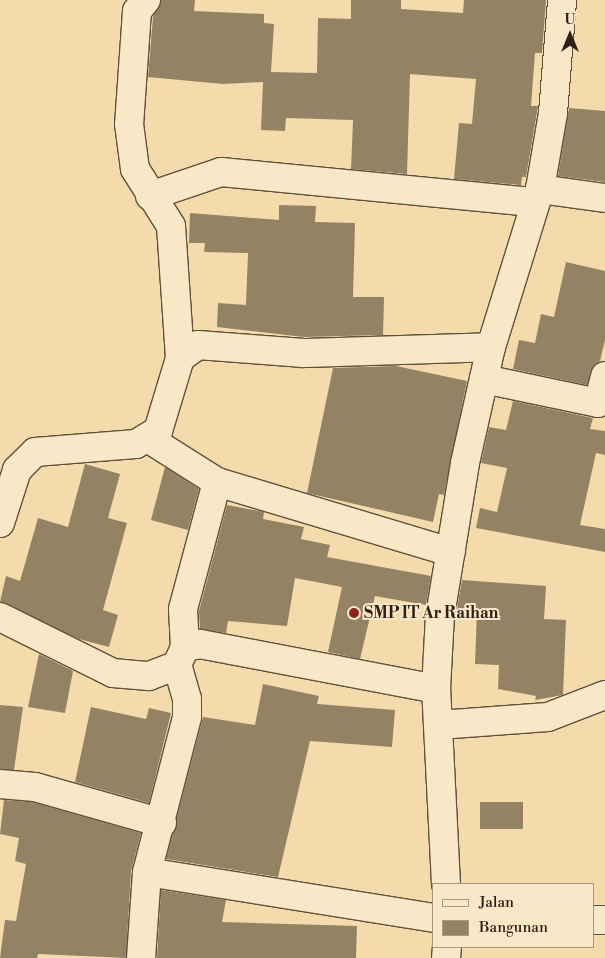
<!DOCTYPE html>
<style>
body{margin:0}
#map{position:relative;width:605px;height:958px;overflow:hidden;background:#f4dbab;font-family:"Libre Bodoni",serif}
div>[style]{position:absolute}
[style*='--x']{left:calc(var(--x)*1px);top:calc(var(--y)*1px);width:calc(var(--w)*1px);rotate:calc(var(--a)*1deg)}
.building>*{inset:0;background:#948264;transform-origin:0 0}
.roads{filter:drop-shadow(1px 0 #5f503c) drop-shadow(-1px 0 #5f503c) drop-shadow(0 1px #5f503c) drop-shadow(0 -1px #5f503c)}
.minor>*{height:28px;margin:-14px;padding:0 14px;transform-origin:14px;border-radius:14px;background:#f8e8c8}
.dots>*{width:14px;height:14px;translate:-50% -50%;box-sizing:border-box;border:2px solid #f8e8c8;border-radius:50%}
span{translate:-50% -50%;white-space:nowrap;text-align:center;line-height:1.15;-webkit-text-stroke:4px #f8e8c8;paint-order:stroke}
.poi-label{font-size:16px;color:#2d2117;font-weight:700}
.left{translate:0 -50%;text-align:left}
.legend{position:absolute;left:432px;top:883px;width:162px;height:65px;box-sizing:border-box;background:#f8e8c8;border:1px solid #a79881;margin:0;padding:6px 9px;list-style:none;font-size:15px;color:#2d2117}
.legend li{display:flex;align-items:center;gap:10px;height:25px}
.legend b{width:25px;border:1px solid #a79881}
.north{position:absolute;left:545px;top:10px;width:50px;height:50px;-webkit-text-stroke:4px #f8e8c8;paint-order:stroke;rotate:0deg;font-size:14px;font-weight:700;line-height:20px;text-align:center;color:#2d2117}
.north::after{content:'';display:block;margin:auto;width:18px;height:22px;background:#2d2117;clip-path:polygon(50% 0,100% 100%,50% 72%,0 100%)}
</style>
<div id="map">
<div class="building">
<i style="clip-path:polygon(161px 0,195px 0,194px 11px,264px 14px,264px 23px,274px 24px,271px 72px,317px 73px,318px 18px,351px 19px,351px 0,401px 0,401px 9px,463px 13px,464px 0,546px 0,542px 53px,535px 53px,531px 106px,538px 106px,526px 177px,522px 177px,521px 185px,454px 179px,459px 123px,472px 124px,476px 79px,410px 74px,407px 174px,351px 169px,353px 120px,286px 118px,285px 131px,261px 130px,263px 82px,223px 84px,148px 77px,153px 17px)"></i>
<i style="clip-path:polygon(569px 108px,605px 111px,605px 182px,558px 176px)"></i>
<i style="clip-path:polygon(279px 205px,316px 206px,315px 222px,355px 223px,353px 297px,384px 297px,383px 335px,304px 337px,217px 327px,218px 303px,246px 305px,248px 253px,204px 252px,205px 243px,189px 243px,190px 213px,279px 220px)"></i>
<i style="clip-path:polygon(566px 262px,605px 271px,605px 340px,600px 361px,594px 365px,587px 385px,513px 369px,519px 340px,535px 343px,541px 314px,554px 317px)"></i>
<i style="clip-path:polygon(396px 366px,467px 381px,444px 495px,439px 494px,433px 522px,307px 493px,333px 368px)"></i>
<i style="clip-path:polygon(513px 401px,593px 418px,590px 429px,605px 431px,605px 455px,596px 453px,580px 525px,605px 529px,605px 552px,476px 528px,480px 508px,497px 512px,507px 468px,481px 463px,489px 427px,506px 430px)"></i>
<i style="clip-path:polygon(85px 464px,120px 474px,108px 518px,127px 523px,103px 610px,118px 615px,109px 647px,79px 639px,0 602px,6px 576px,20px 581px,38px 518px,68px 527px)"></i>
<i style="clip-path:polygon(165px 467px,199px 489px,188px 530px,151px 520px)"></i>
<i style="clip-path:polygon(227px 505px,264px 512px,263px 519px,304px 527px,301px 539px,330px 545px,327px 557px,431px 576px,426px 605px,375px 596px,360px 659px,328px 652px,342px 587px,295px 578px,287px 626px,228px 621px,226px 633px,200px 629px,199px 611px)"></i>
<i style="clip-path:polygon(462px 580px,546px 586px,544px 619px,566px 620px,563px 695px,535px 700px,536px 696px,498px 689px,499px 665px,475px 664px,477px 611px,457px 609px)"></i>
<i style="clip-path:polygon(39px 654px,73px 671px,65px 713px,28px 707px)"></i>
<i style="clip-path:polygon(263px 684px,319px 696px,317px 704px,395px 710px,392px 747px,310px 741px,278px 877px,166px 859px,203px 717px,255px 725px)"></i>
<i style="clip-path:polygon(0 705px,23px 707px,14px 770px,0 769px)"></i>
<i style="clip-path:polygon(91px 707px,146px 719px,149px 708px,171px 713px,149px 803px,75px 782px)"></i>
<i style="clip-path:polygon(4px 800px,32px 802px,141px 833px,131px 871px,126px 958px,38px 954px,37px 958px,0 958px,5px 920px,16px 921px,26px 864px,15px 861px,19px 838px,0 834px)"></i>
<i style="left:480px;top:802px;width:43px;height:27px"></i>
<i style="clip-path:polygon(161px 890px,226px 900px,222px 922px,357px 926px,356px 958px,157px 958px)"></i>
</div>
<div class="roads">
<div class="minor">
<i style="--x:146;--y:0;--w:14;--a:129"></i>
<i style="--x:137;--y:11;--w:113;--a:94"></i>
<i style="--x:129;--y:124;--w:45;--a:82.4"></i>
<i style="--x:135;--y:169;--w:67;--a:57.7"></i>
<i style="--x:171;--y:226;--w:132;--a:86.1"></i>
<i style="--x:540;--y:189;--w:66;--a:7.9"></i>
<i style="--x:150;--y:196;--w:75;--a:-18.7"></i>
<i style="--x:221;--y:172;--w:315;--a:5.5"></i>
<i style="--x:484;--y:379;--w:116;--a:11.9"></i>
<i style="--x:598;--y:403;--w:28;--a:-75"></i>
<i style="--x:149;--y:439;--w:80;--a:32.3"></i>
<i style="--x:217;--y:482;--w:131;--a:105"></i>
<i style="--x:183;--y:609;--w:38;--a:87"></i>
<i style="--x:217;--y:482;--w:244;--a:16.7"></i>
<i style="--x:0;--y:523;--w:56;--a:-72.2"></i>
<i style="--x:17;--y:470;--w:25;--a:-45"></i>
<i style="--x:35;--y:452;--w:101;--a:-4.5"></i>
<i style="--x:136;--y:444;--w:26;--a:-31"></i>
<i style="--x:158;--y:431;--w:76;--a:-73.2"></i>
<i style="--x:180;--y:358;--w:22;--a:-36"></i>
<i style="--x:198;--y:345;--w:106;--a:4.3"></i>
<i style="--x:304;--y:353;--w:187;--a:-1.8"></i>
<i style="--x:0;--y:617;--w:126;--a:26.4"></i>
<i style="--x:113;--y:673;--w:36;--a:5"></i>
<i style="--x:149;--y:676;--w:30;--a:-21"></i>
<i style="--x:439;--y:725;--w:109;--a:-4.2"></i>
<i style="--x:548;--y:717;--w:61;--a:-21.1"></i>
<i style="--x:0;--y:784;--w:35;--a:5"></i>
<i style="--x:35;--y:787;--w:132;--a:15.8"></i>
<i style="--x:147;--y:872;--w:291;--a:9.1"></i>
<i style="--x:446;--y:884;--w:195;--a:-92.9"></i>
<i style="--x:436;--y:689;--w:73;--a:-86.9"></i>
<i style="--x:440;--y:616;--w:155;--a:-80.7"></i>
<i style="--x:465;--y:463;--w:119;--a:-77.4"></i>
<i style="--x:491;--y:347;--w:165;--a:-72.8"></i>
<i style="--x:540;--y:189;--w:77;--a:-80.3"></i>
<i style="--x:553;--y:113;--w:113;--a:-85.4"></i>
<i style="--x:594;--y:920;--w:11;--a:0"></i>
<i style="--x:141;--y:958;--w:86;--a:-86"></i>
<i style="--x:147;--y:872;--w:160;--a:-75.5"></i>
<i style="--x:187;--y:717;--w:18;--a:-90"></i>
<i style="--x:187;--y:699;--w:35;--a:-106"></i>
<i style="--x:177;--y:665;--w:20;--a:-66"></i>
<i style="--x:185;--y:647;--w:15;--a:-11"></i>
<i style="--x:200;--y:644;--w:240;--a:10.8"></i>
<i style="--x:446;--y:958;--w:11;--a:-85"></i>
</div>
</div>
<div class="dots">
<i style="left:354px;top:613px;background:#8f2418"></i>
</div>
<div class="poi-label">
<span class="left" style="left:364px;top:613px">SMP IT Ar Raihan</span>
</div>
<ul class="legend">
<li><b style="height:6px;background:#f8e8c8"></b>Jalan</li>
<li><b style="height:14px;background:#948264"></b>Bangunan</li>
</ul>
<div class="north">U</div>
</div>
